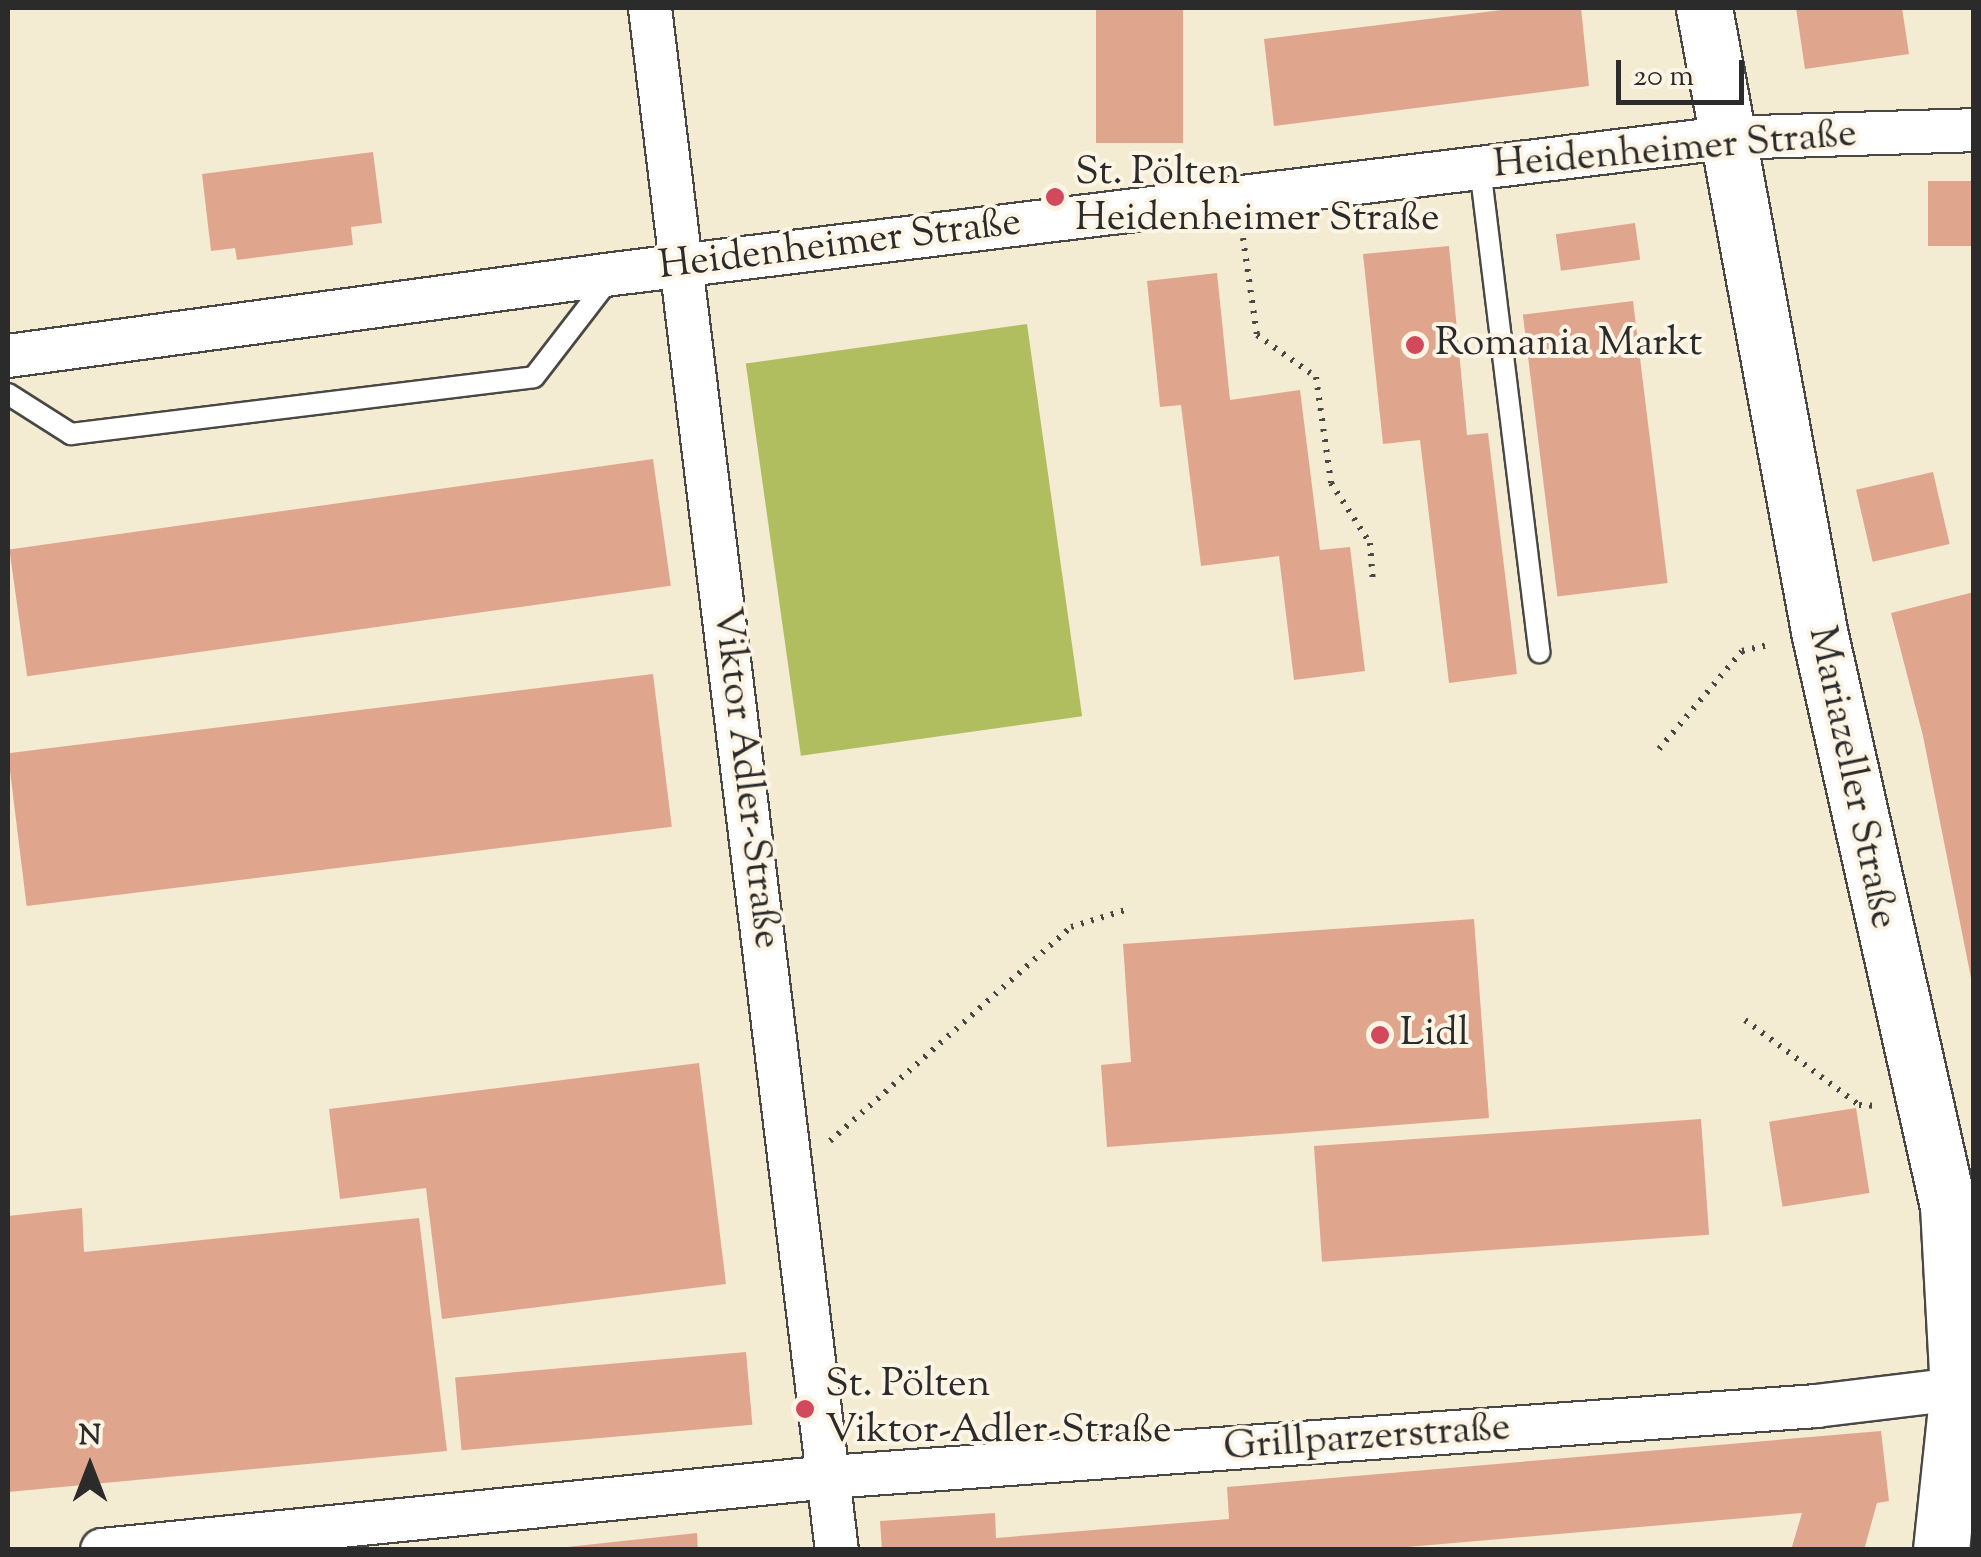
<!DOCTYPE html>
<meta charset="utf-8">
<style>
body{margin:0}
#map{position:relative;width:1981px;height:1557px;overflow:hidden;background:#f4ebd3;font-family:"Sorts Mill Goudy",serif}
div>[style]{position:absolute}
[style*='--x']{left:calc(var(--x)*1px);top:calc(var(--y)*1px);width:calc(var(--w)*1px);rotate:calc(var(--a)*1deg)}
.green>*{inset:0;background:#b1be60;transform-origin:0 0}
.building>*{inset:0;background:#e0a68d;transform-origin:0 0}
.path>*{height:6px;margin-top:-3px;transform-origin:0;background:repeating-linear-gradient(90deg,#494844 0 2.5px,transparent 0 10.5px)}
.roads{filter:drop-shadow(2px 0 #494844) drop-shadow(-2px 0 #494844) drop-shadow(0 2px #494844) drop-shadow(0 -2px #494844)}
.lane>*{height:20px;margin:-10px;padding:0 10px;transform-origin:10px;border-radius:10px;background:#fff}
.street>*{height:42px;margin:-21px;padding:0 21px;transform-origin:21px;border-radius:21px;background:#fff}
.primary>*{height:55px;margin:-27.5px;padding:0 27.5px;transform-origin:27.5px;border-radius:27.5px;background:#fff}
.dots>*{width:28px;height:28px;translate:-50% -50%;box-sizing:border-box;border:5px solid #fcf5e5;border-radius:50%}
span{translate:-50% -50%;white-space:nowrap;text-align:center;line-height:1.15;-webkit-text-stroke:8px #fcf5e5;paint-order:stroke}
.street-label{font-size:40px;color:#2b2b2b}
.poi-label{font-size:40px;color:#2b2b2b}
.left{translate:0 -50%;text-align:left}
.frame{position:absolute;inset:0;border:10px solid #2b2b2b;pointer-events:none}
.north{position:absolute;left:40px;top:1417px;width:100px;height:100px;-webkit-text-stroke:8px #fcf5e5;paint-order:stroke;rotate:0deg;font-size:28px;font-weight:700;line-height:40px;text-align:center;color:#2b2b2b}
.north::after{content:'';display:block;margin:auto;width:35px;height:45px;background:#2b2b2b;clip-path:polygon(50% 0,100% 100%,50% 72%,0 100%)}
.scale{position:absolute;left:1616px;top:60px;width:128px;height:45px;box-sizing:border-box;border:5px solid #2b2b2b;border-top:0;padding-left:12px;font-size:30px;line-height:35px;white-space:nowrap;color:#2b2b2b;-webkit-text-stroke:8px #fcf5e5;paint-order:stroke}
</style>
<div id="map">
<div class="green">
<i style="left:1027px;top:324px;width:396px;height:284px;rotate:82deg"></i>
</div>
<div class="building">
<i style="left:1096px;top:8px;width:87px;height:135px"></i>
<i style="clip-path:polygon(1518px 8px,1581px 8px,1589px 86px,1274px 126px,1264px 39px)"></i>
<i style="clip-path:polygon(1796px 8px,1902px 8px,1909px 54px,1805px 69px)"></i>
<i style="clip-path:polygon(373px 152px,382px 223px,351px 227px,353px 245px,237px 260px,235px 248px,211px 251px,202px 174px)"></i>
<i style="left:1974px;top:181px;width:65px;height:46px;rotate:90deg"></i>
<i style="left:1635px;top:223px;width:37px;height:80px;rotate:82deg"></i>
<i style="clip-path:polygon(1449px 246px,1467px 435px,1488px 433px,1517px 674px,1449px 683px,1420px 440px,1383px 444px,1363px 254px)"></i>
<i style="clip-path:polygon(1217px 273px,1230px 400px,1300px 390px,1320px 550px,1350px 547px,1365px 671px,1294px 680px,1279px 556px,1201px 566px,1181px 405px,1160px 407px,1147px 281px)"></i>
<i style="left:1633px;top:301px;width:284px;height:111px;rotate:83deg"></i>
<i style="left:653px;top:459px;width:128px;height:650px;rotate:82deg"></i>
<i style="left:1933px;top:472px;width:74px;height:79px;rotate:77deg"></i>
<i style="clip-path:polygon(1974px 592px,1974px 982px,1972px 983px,1923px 736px,1891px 613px)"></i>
<i style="left:653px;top:674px;width:154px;height:650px;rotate:83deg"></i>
<i style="clip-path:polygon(1474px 919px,1489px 1118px,1107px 1147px,1101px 1065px,1131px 1062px,1123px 944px)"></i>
<i style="clip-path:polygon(699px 1063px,726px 1284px,442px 1319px,426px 1188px,340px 1199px,329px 1109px)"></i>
<i style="left:1856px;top:1108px;width:86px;height:88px;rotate:81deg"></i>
<i style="left:1701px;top:1119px;width:116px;height:388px;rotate:86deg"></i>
<i style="clip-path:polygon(82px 1208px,84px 1252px,419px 1218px,447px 1451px,8px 1492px,8px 1216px)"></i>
<i style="left:746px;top:1352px;width:73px;height:292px;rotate:85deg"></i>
<i style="clip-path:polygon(1881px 1431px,1889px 1501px,1877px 1503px,1864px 1550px,1791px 1550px,1802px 1513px,1373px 1550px,882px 1550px,880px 1521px,995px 1513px,996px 1538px,1229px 1519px,1227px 1487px)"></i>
<i style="clip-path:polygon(697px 1533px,698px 1550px,567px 1550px,567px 1547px)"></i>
</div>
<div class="path">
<i style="--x:1243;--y:238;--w:98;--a:81.8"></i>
<i style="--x:1257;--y:335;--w:72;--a:35.4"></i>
<i style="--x:1316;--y:377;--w:107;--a:81.9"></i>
<i style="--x:1331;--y:483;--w:72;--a:57"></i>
<i style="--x:1370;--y:543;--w:40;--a:85.7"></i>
<i style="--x:1659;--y:749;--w:128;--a:-49.7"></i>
<i style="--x:1742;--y:651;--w:31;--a:-13"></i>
<i style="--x:1745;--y:1020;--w:142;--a:36.7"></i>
<i style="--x:1859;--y:1105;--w:20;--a:3"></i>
<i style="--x:830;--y:1141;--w:322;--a:-41.6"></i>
<i style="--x:1071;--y:927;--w:61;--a:-17.2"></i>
</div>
<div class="roads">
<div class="lane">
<i style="--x:1480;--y:168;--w:488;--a:83"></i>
<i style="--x:8;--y:394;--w:75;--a:32.4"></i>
<i style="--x:71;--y:434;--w:466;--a:-7"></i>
<i style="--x:534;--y:377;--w:126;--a:-52.4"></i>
</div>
<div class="street">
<i style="--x:650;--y:8;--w:1553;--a:83.09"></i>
<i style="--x:8;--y:356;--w:611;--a:-7.72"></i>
<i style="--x:613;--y:274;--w:1119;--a:-6.98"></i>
<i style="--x:1724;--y:138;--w:250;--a:-1.8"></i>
<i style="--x:102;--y:1550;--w:731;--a:-5.73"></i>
<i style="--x:829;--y:1477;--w:990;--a:-4.11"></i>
<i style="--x:1816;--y:1406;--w:159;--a:-6.9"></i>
</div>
<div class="primary">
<i style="--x:1704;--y:8;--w:634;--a:79.54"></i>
<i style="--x:1819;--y:631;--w:589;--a:77.36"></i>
<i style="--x:1948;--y:1206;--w:182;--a:86.9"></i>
<i style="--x:1958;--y:1388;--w:163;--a:96"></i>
</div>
</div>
<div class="dots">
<i style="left:1055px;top:197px;background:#d1495b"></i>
<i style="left:1415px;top:345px;background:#d1495b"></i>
<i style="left:1380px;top:1035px;background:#d1495b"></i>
<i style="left:805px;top:1409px;background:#d1495b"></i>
</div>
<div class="street-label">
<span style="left:1675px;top:151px;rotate:-5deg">Heidenheimer Straße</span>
<span style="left:840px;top:246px;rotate:-7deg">Heidenheimer Straße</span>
<span style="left:745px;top:778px;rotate:83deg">Viktor Adler-Straße</span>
<span style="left:1851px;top:778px;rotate:78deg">Mariazeller Straße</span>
<span style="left:1367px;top:1439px;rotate:-4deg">Grillparzerstraße</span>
</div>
<div class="poi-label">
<span class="left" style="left:1075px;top:197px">St. Pölten<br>Heidenheimer Straße</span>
<span class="left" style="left:1435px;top:345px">Romania Markt</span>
<span class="left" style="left:1400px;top:1035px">Lidl</span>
<span class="left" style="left:825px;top:1409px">St. Pölten<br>Viktor-Adler-Straße</span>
</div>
<div class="frame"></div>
<div class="north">N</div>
<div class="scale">20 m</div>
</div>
